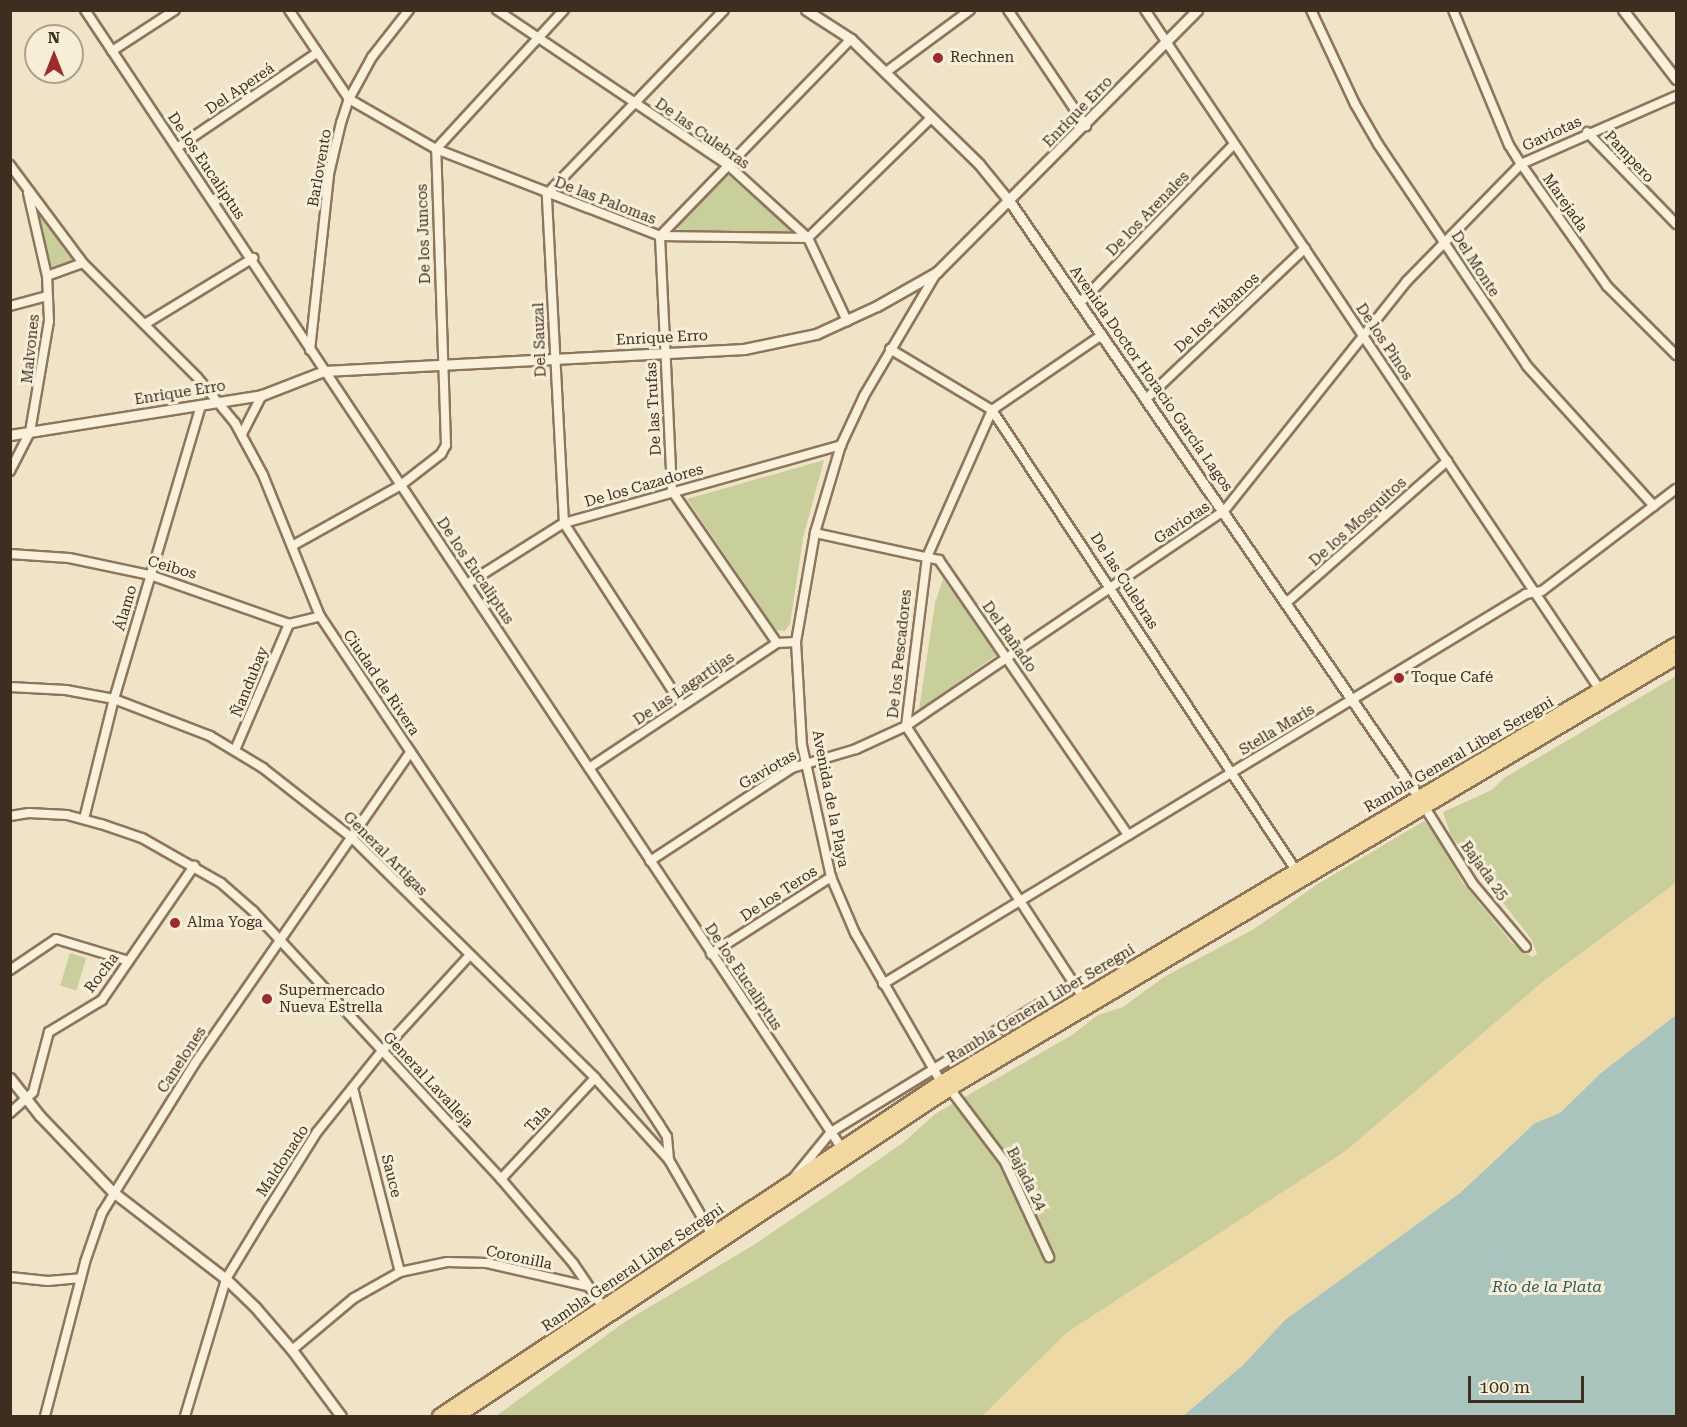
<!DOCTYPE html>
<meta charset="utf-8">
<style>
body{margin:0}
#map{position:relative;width:1687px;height:1427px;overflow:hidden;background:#f0e4c8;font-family:"Roboto Serif",serif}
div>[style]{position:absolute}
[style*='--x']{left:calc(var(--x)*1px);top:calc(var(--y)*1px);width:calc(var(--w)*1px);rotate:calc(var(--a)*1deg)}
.green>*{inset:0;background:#c9cf9b;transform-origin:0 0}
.sand>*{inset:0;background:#ecd9a5}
.water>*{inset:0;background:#a9c4bc}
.roads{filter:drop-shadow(2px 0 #8d765c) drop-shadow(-2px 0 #8d765c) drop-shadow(0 2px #8d765c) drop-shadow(0 -2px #8d765c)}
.minor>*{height:8px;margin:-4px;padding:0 4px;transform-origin:4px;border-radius:4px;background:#faf1dc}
.tertiary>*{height:9px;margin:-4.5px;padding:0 4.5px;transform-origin:4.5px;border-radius:4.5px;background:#faf1dc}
.primary>*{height:12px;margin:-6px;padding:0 6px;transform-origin:6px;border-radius:6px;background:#f3d9a0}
.dots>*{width:16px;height:16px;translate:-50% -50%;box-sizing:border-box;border:3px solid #f7eed8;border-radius:50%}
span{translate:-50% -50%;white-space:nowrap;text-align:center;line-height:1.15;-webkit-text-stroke:6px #f7eed8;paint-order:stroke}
.poi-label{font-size:15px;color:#3d2e20}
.left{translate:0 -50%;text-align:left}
.street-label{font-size:15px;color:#3d2e20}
.water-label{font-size:16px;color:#2f5d5a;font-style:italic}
.frame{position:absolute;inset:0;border:12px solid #3d2e20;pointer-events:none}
.north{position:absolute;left:24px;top:24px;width:60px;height:60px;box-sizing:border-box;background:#f7eed8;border:2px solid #ada18e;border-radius:50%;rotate:0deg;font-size:16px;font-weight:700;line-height:24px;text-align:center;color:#3d2e20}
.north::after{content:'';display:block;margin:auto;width:21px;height:27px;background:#9e2a2b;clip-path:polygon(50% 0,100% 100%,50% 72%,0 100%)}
.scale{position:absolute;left:1468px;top:1376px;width:116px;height:27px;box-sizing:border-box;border:3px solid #3d2e20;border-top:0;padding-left:8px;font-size:18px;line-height:21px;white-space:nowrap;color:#3d2e20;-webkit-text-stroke:4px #f7eed8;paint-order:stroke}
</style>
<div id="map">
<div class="green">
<i style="clip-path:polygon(727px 174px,791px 230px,788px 234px,678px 230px,677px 226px)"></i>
<i style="clip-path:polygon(38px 214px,74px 260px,72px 263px,50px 270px)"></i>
<i style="clip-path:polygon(824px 460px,803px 538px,790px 624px,785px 631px,776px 630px,687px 499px)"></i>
<i style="clip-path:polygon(943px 579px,998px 654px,919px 710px,935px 603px)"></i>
<i style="clip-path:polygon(1676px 676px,1676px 883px,1545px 980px,1347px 1150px,982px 1416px,496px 1416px,626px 1321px,752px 1246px,838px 1188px,904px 1142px,935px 1114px,1072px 1035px,1098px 1015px,1123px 1007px,1164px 977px,1254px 929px,1316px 885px,1424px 821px,1441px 840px,1462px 882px,1512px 943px,1532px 957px,1537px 954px,1532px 940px,1451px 836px,1443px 812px,1492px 790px,1504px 778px)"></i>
<i style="left:70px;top:953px;width:17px;height:34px;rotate:17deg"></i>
</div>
<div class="sand">
<i style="clip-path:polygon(1676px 883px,1676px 1015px,1601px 1073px,1560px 1113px,1535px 1123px,1460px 1193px,1285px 1320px,1242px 1366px,1186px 1415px,982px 1416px,1066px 1333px,1347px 1150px,1545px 980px)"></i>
</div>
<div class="water">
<i style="clip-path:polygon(1676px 1015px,1676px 1416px,1183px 1416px,1242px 1366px,1285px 1320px,1460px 1193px,1535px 1123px,1560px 1113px,1601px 1073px)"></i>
</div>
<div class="roads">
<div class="minor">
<i style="--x:85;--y:10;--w:1365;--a:56.38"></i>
<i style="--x:289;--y:10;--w:107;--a:56"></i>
<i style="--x:349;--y:99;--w:100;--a:29.9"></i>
<i style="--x:436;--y:149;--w:240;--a:21.2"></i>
<i style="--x:660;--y:236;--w:148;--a:0.8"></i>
<i style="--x:808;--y:238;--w:172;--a:-44.3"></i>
<i style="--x:497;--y:10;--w:278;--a:33.9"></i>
<i style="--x:728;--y:165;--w:108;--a:42.4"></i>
<i style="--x:808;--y:238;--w:92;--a:64.8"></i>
<i style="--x:1008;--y:10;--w:140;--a:56.1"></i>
<i style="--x:1145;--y:10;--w:818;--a:56.21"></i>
<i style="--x:1311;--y:10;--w:104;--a:64.9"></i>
<i style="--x:1355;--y:104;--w:46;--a:60.1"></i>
<i style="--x:1378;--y:144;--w:267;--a:56.1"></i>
<i style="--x:1527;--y:366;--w:189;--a:47.8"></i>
<i style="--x:1453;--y:10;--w:146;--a:67.5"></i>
<i style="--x:1509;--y:145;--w:22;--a:58"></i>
<i style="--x:1521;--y:164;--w:149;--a:54.8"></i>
<i style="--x:1607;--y:286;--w:98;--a:45"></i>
<i style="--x:112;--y:51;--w:75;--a:-33.1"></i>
<i style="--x:886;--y:72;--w:104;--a:-36.4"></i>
<i style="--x:1587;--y:132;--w:128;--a:45.9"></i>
<i style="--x:178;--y:147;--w:168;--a:-34.1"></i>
<i style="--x:10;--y:165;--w:122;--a:53.3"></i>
<i style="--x:83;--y:263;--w:161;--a:45"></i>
<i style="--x:197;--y:377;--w:60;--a:50.4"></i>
<i style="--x:235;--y:423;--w:59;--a:61.7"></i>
<i style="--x:263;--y:475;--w:152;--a:68"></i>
<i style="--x:320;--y:616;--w:611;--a:56.28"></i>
<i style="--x:659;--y:1124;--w:15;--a:58"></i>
<i style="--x:667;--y:1137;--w:23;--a:85"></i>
<i style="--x:669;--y:1160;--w:84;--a:60.1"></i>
<i style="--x:937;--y:272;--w:144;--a:120.5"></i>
<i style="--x:864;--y:396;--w:54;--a:115.1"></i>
<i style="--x:841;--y:445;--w:92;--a:106.5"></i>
<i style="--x:815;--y:533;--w:111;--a:99.9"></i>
<i style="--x:796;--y:642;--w:103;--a:86.7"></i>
<i style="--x:802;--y:745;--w:135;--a:77.6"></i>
<i style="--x:831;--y:877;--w:61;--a:66.8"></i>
<i style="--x:855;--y:933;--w:172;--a:60"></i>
<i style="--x:47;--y:276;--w:38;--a:-20"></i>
<i style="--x:1080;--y:303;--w:221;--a:-45.9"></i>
<i style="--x:10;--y:306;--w:39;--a:-15"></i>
<i style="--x:145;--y:324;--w:127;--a:-31.4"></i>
<i style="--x:890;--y:349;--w:119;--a:30.9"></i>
<i style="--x:992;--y:410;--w:550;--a:56.57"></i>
<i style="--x:310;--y:350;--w:177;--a:-83.8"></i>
<i style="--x:329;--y:174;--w:52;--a:-76.8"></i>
<i style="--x:341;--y:123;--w:25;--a:-72"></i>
<i style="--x:349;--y:99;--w:48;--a:-61.3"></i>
<i style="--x:372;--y:57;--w:60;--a:-51.8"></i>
<i style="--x:1146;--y:399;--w:219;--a:-43.5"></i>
<i style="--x:242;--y:434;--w:44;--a:-62.9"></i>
<i style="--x:10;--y:471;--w:44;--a:-62.9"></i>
<i style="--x:30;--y:432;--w:113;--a:-80.3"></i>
<i style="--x:49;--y:321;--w:45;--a:-92.5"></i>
<i style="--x:47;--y:276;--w:85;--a:-102.9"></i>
<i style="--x:815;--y:533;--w:127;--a:12.3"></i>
<i style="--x:939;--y:560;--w:334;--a:55.5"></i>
<i style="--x:292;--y:546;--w:125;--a:-29.2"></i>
<i style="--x:401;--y:485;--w:51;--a:-37.8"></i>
<i style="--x:441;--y:454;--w:10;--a:-61"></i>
<i style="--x:446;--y:445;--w:296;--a:-91.9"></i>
<i style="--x:436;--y:149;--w:189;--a:-47.4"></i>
<i style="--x:10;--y:554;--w:59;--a:3.9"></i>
<i style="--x:69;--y:558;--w:83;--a:11.9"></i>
<i style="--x:150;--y:575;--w:147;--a:19.4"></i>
<i style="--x:289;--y:624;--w:32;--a:-14"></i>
<i style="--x:467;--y:584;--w:115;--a:-32.2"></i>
<i style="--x:564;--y:523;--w:288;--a:-15.7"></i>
<i style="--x:1286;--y:603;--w:215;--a:-41.4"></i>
<i style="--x:777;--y:643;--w:185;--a:-124.6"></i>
<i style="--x:672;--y:491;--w:255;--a:-92.7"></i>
<i style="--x:660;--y:236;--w:274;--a:-45.9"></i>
<i style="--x:10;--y:687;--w:56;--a:3.1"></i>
<i style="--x:66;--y:690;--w:49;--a:10.6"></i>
<i style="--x:114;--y:699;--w:103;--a:21.1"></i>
<i style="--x:210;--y:736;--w:62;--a:31.1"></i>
<i style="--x:263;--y:768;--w:112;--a:38.1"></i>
<i style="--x:351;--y:837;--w:343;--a:44.6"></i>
<i style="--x:595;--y:1078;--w:110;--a:47.9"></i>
<i style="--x:682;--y:705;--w:217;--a:-123"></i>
<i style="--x:564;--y:523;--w:329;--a:-93"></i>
<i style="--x:547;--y:194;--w:255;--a:-46.1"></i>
<i style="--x:235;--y:750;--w:137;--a:-66.8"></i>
<i style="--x:589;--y:768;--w:226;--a:-33.6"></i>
<i style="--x:777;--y:643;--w:19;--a:-3"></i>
<i style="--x:1424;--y:806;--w:92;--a:57.9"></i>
<i style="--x:1473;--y:884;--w:82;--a:49.9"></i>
<i style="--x:10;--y:816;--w:19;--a:-9"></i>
<i style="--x:29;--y:813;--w:38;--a:3"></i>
<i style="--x:67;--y:815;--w:35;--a:15"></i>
<i style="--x:101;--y:824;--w:43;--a:18.9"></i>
<i style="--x:142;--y:838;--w:91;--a:29.7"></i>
<i style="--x:221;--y:883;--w:43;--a:41.2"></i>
<i style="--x:253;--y:911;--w:365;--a:47.2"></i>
<i style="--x:501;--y:1179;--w:111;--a:49.4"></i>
<i style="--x:573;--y:1263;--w:52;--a:56"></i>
<i style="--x:84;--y:819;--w:124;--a:-76"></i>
<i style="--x:114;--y:699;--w:306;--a:-73.5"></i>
<i style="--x:650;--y:861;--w:170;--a:-33.2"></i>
<i style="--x:792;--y:768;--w:67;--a:-16.5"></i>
<i style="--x:856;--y:749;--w:55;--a:-24.7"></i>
<i style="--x:906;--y:726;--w:384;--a:-34.1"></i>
<i style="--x:1224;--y:511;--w:294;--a:-51.5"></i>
<i style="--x:1407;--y:281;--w:163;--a:-45.7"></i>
<i style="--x:1521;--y:164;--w:169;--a:-23.7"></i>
<i style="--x:711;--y:954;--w:143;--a:-32.7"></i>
<i style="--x:10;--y:970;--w:55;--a:-34"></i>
<i style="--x:56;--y:939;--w:76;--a:16.8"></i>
<i style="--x:883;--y:984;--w:752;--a:-31.24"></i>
<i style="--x:1526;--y:594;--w:16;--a:-11"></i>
<i style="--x:1542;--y:591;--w:168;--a:-37.3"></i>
<i style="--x:1082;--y:996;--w:322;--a:-123.1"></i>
<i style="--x:906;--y:726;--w:170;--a:-82.9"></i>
<i style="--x:927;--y:557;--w:161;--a:-66.1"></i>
<i style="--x:992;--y:410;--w:133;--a:-34.3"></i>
<i style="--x:353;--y:1088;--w:190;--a:75.7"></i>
<i style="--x:950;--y:1089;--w:91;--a:53"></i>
<i style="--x:1005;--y:1162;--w:105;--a:65.1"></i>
<i style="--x:10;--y:1113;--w:31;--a:-42"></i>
<i style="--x:33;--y:1092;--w:62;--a:-75.1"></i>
<i style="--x:49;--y:1032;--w:62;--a:-31.1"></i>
<i style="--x:102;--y:1000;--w:163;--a:-55.5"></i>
<i style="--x:796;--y:1175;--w:55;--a:-50.9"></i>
<i style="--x:831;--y:1132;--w:285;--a:-31.5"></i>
<i style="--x:501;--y:1179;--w:138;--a:-47.1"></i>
<i style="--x:10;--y:1277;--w:38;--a:6"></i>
<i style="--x:48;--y:1281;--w:33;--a:-5"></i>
<i style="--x:292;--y:1350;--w:81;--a:-40"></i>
<i style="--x:354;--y:1298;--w:53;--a:-29.5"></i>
<i style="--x:400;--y:1272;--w:48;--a:-12"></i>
<i style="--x:447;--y:1262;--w:40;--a:1.4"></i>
<i style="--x:487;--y:1263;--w:103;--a:13"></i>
<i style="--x:45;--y:1416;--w:159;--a:-75.4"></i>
<i style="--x:85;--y:1262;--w:52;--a:-70.9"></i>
<i style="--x:102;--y:1213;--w:176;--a:-58.2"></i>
<i style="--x:195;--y:1063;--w:378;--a:-55.3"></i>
<i style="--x:185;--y:1416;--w:143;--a:-73.3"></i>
<i style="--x:226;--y:1279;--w:81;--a:-58.7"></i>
<i style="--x:268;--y:1210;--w:92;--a:-57.9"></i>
<i style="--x:317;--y:1132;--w:104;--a:-51.3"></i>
<i style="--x:382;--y:1051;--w:127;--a:-47.5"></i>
</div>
<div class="tertiary">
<i style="--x:806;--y:10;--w:54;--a:32.8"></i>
<i style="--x:851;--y:39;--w:179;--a:44.3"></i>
<i style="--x:979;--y:164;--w:49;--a:50.8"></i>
<i style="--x:1010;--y:202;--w:728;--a:55.52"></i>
<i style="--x:1623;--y:10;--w:87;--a:52.5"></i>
<i style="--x:10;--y:435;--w:255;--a:-9"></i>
<i style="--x:262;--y:395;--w:66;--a:-21.2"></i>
<i style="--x:324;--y:371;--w:421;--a:-3"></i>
<i style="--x:744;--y:349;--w:74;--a:-11.8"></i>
<i style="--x:816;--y:334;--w:67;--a:-24.7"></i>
<i style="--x:877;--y:306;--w:69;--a:-29.5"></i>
<i style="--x:937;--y:272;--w:369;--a:-45.2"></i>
<i style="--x:10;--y:1078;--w:48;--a:51.7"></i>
<i style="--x:40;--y:1116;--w:105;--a:46.2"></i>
<i style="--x:113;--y:1192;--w:143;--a:37.6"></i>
<i style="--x:226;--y:1279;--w:40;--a:44"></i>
<i style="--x:255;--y:1307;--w:57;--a:49.3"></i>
<i style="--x:292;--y:1350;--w:82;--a:53.4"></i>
</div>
<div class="primary">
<i style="--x:439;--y:1416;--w:603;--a:-33.64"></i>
<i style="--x:941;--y:1082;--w:856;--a:-30.79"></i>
<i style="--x:458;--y:1416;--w:591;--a:-33.61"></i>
<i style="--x:950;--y:1089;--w:844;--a:-30.7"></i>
</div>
</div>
<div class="dots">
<i style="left:938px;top:58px;background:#9e2a2b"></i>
<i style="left:1399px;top:678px;background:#9e2a2b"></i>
<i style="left:175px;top:923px;background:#9e2a2b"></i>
<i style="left:267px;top:999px;background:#9e2a2b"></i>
</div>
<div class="poi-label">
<span class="left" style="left:950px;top:58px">Rechnen</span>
<span class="left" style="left:1411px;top:678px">Toque Café</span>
<span class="left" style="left:187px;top:923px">Alma Yoga</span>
<span class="left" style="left:279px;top:999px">Supermercado<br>Nueva Estrella</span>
</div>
<div class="street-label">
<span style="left:240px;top:89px;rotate:-34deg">Del Apereá</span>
<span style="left:1078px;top:112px;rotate:-46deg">Enrique Erro</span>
<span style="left:702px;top:134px;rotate:35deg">De las Culebras</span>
<span style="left:1552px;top:134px;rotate:-25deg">Gaviotas</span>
<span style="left:1629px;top:157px;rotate:47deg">Pampero</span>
<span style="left:206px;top:166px;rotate:56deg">De los Eucaliptus</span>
<span style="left:320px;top:168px;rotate:-80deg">Barlovento</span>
<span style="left:605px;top:201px;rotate:21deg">De las Palomas</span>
<span style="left:1565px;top:203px;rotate:55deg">Marejada</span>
<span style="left:1148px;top:214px;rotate:-46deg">De los Arenales</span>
<span style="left:424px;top:234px;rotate:-92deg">De los Juncos</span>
<span style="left:1475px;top:264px;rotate:57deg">Del Monte</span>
<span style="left:1217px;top:313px;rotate:-43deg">De los Tábanos</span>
<span style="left:662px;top:338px;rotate:-3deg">Enrique Erro</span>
<span style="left:540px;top:340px;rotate:-92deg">Del Sauzal</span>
<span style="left:1384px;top:342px;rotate:56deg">De los Pinos</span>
<span style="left:31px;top:349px;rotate:-84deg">Malvones</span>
<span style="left:1151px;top:379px;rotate:55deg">Avenida Doctor Horacio García Lagos</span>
<span style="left:180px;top:393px;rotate:-9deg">Enrique Erro</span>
<span style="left:654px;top:409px;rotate:-93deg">De las Trufas</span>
<span style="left:644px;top:486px;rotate:-16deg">De los Cazadores</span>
<span style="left:1358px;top:522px;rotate:-42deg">De los Mosquitos</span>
<span style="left:1182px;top:523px;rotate:-34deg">Gaviotas</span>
<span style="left:172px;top:568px;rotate:16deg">Ceibos</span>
<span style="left:475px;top:571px;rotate:56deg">De los Eucaliptus</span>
<span style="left:1124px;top:581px;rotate:57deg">De las Culebras</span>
<span style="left:126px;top:608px;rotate:-74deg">Álamo</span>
<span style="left:1009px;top:637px;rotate:55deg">Del Bañado</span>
<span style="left:900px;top:654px;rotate:-84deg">De los Pescadores</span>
<span style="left:250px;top:682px;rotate:-68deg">Ñandubay</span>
<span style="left:381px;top:683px;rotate:56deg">Ciudad de Rivera</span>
<span style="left:684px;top:689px;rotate:-34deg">De las Lagartijas</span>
<span style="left:1277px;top:730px;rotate:-31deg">Stella Maris</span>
<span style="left:1459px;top:755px;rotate:-30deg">Rambla General Liber Seregni</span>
<span style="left:768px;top:770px;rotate:-30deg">Gaviotas</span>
<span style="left:830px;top:799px;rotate:79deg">Avenida de la Playa</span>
<span style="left:385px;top:854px;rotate:45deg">General Artigas</span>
<span style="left:1484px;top:871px;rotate:54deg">Bajada 25</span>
<span style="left:779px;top:894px;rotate:-33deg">De los Teros</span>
<span style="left:102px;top:973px;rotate:-53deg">Rocha</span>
<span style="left:743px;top:977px;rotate:56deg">De los Eucaliptus</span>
<span style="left:1041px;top:1004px;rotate:-31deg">Rambla General Liber Seregni</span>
<span style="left:182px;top:1060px;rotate:-57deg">Canelones</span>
<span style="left:428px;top:1080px;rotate:47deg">General Lavalleja</span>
<span style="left:538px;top:1119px;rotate:-47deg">Tala</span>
<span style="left:283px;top:1161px;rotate:-57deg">Maldonado</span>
<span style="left:391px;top:1176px;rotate:76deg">Sauce</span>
<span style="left:1026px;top:1179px;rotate:63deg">Bajada 24</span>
<span style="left:519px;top:1258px;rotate:12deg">Coronilla</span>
<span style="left:633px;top:1268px;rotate:-34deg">Rambla General Liber Seregni</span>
</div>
<div class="water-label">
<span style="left:1547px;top:1287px">Río de la Plata</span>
</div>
<div class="frame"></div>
<div class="north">N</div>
<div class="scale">100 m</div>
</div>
